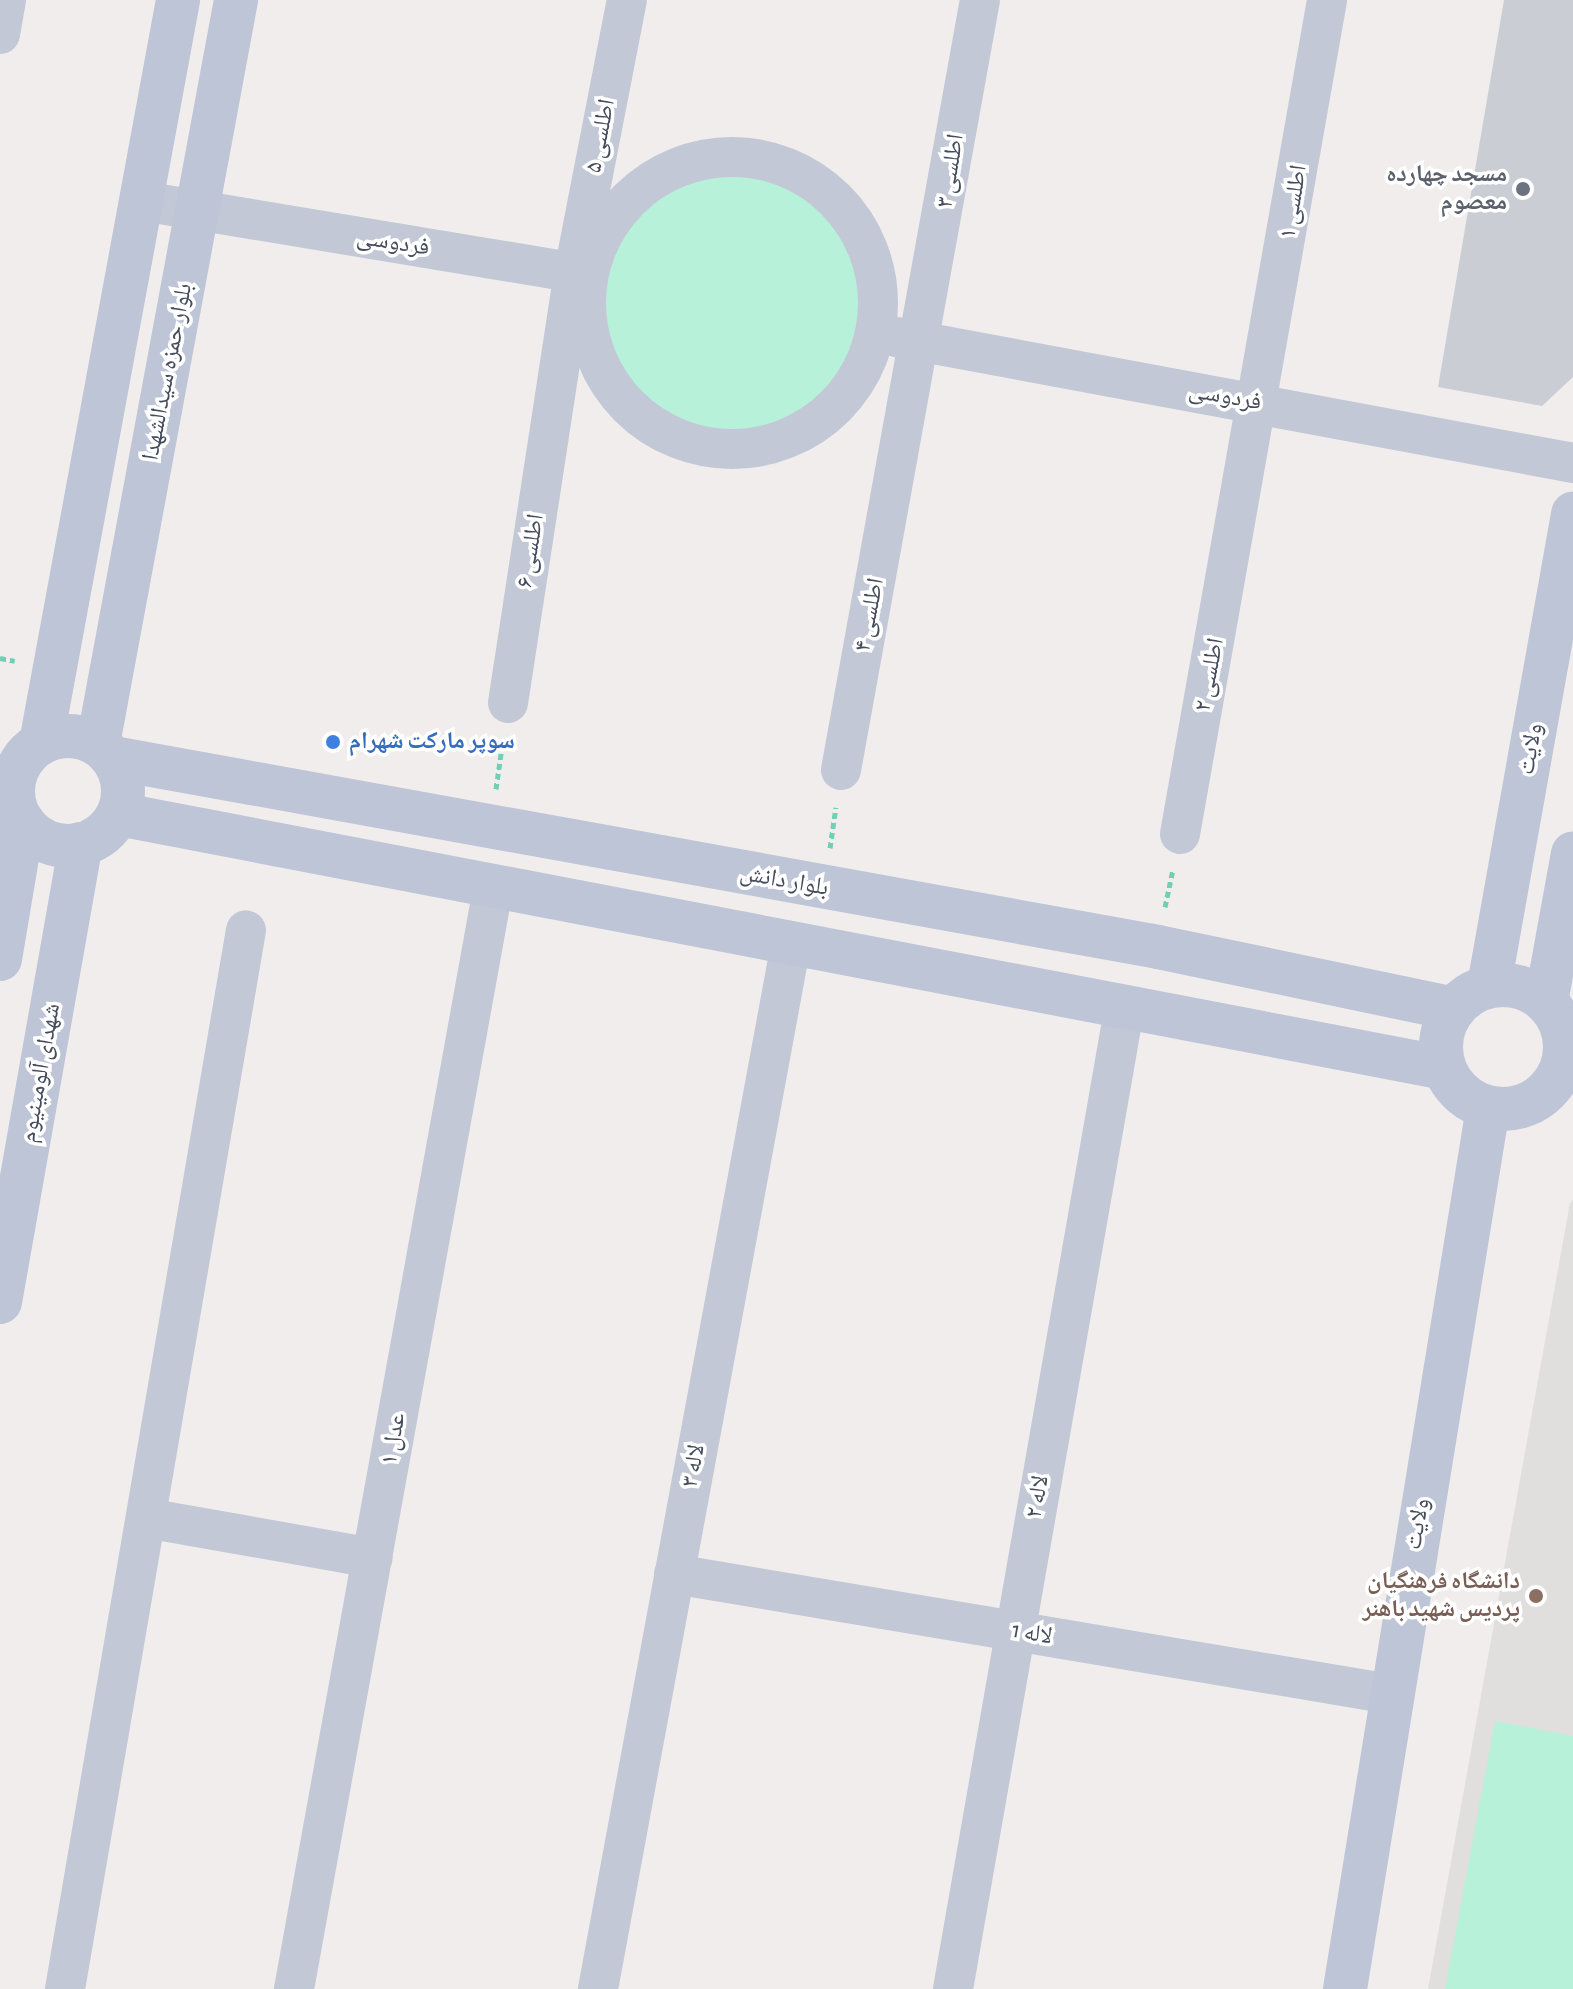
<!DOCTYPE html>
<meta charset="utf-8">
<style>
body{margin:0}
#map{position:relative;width:1573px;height:1989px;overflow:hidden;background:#f0edec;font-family:"Alegreya Sans","Noto Naskh Arabic",sans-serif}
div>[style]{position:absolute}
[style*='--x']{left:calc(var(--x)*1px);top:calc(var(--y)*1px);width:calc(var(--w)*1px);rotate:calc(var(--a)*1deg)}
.education>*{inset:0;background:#e1dede}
.green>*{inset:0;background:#b7f1d9}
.round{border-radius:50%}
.building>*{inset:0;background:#cbcdd5}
.path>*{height:5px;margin-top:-2.5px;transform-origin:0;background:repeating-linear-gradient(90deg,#6ed0b4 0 6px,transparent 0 10px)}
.street>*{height:40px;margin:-20px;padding:0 20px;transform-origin:20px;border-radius:20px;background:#c2c8d5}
.street>.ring{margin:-20px;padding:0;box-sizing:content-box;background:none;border:40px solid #c2c8d5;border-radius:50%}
.secondary>*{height:44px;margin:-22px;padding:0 22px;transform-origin:22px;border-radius:22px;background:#bec5d7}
.secondary>.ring{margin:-22px;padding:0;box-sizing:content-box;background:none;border:44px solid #bec5d7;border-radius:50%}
.dots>*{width:22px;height:22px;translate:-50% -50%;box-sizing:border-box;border:4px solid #fff;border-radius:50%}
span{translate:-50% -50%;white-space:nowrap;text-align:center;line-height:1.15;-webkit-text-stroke:7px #fff;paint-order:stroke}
.street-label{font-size:24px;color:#444b5b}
.worship-label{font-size:24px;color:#5b616d;font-weight:700}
.right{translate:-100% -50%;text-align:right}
.shop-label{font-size:24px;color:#366cbe;font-weight:700}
.left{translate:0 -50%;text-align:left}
.education-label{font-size:24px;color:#785e54;font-weight:700}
</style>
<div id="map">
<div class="education">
<i style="clip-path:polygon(1573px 1200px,1573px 1989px,1428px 1989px,1570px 1203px)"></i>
</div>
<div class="green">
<i class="round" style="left:604px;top:172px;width:260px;height:260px"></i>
<i style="clip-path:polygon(1495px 1721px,1573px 1736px,1573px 1989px,1445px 1989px)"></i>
</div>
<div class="building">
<i style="clip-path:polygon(1504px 0,1573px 0,1573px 377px,1542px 406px,1438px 387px)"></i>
</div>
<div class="path">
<i style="--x:0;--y:658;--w:15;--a:11"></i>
<i style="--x:496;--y:789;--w:49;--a:-81.9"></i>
<i style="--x:830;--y:848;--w:41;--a:-81.7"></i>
<i style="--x:1165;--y:907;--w:38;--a:-78"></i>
</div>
<div class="street">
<i style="--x:0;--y:34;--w:35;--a:-80"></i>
<i class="ring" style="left:586px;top:157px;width:252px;height:252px"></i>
<i style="--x:142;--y:201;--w:451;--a:9.4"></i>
<i style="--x:896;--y:337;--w:689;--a:10.54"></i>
<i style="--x:508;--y:703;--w:436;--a:-81.3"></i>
<i style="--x:574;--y:272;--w:277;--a:-79"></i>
<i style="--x:841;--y:770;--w:782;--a:-79.77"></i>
<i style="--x:1180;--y:834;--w:847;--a:-80"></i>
<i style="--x:146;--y:1518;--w:230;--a:10"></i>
<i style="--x:674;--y:1574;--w:726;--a:9.51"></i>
<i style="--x:65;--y:1989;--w:1074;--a:-80.3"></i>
<i style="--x:294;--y:1989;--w:1118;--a:-79.75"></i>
<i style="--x:598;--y:1989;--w:1063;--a:-79.54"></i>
<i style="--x:953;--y:1989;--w:999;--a:-80.09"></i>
</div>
<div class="secondary">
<i class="ring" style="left:13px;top:736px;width:66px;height:66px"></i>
<i style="--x:41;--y:743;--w:756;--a:-79.55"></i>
<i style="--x:98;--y:744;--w:757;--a:-79.49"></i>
<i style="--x:113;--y:758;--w:1062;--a:10.25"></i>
<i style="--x:1158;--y:947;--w:302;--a:11.8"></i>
<i style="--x:118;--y:814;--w:1350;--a:10.84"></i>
<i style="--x:0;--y:959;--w:139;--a:-80.5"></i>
<i class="ring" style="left:1441px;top:985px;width:80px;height:80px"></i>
<i style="--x:1489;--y:986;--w:480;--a:-79.9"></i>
<i style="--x:1546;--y:1002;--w:151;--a:-79.7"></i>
<i style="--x:0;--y:1302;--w:465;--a:-80"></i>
<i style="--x:1345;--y:1989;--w:893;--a:-80.78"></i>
</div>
<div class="dots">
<i style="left:1523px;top:189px;background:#6b7280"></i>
<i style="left:333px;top:742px;background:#3f7fe0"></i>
<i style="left:1536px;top:1596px;background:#8d6e63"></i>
</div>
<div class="street-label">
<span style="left:601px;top:136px;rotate:-79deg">اطلسی ۵</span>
<span style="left:951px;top:171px;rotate:-81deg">اطلسی ۳</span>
<span style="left:1294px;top:202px;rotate:-81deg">اطلسی ۱</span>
<span style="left:393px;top:243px;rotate:9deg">فردوسی</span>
<span style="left:168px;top:372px;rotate:-79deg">بلوار حمزه سیدالشهدا</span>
<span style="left:1225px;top:397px;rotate:10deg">فردوسی</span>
<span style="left:531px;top:551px;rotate:-81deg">اطلسی ۶</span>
<span style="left:870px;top:615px;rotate:-79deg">اطلسی ۴</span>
<span style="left:1210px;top:675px;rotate:-79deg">اطلسی ۲</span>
<span style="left:1531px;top:749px;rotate:-80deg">ولایت</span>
<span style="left:784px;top:881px;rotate:10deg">بلوار دانش</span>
<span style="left:41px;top:1073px;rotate:-80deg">شهدای آلومینیوم</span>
<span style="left:394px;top:1439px;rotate:-80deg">عدل ۱</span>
<span style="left:694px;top:1466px;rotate:-80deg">لاله ۳</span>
<span style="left:1038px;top:1497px;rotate:-80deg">لاله ۲</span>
<span style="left:1418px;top:1524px;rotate:-80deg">ولایت</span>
<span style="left:1032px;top:1634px;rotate:10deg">لاله 1</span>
</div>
<div class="worship-label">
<span class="right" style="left:1507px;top:189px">مسجد چهارده<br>معصوم</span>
</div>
<div class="shop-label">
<span class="left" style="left:349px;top:742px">سوپر مارکت شهرام</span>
</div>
<div class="education-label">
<span class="right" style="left:1520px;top:1596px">دانشگاه فرهنگیان<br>پردیس شهید باهنر</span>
</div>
</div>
